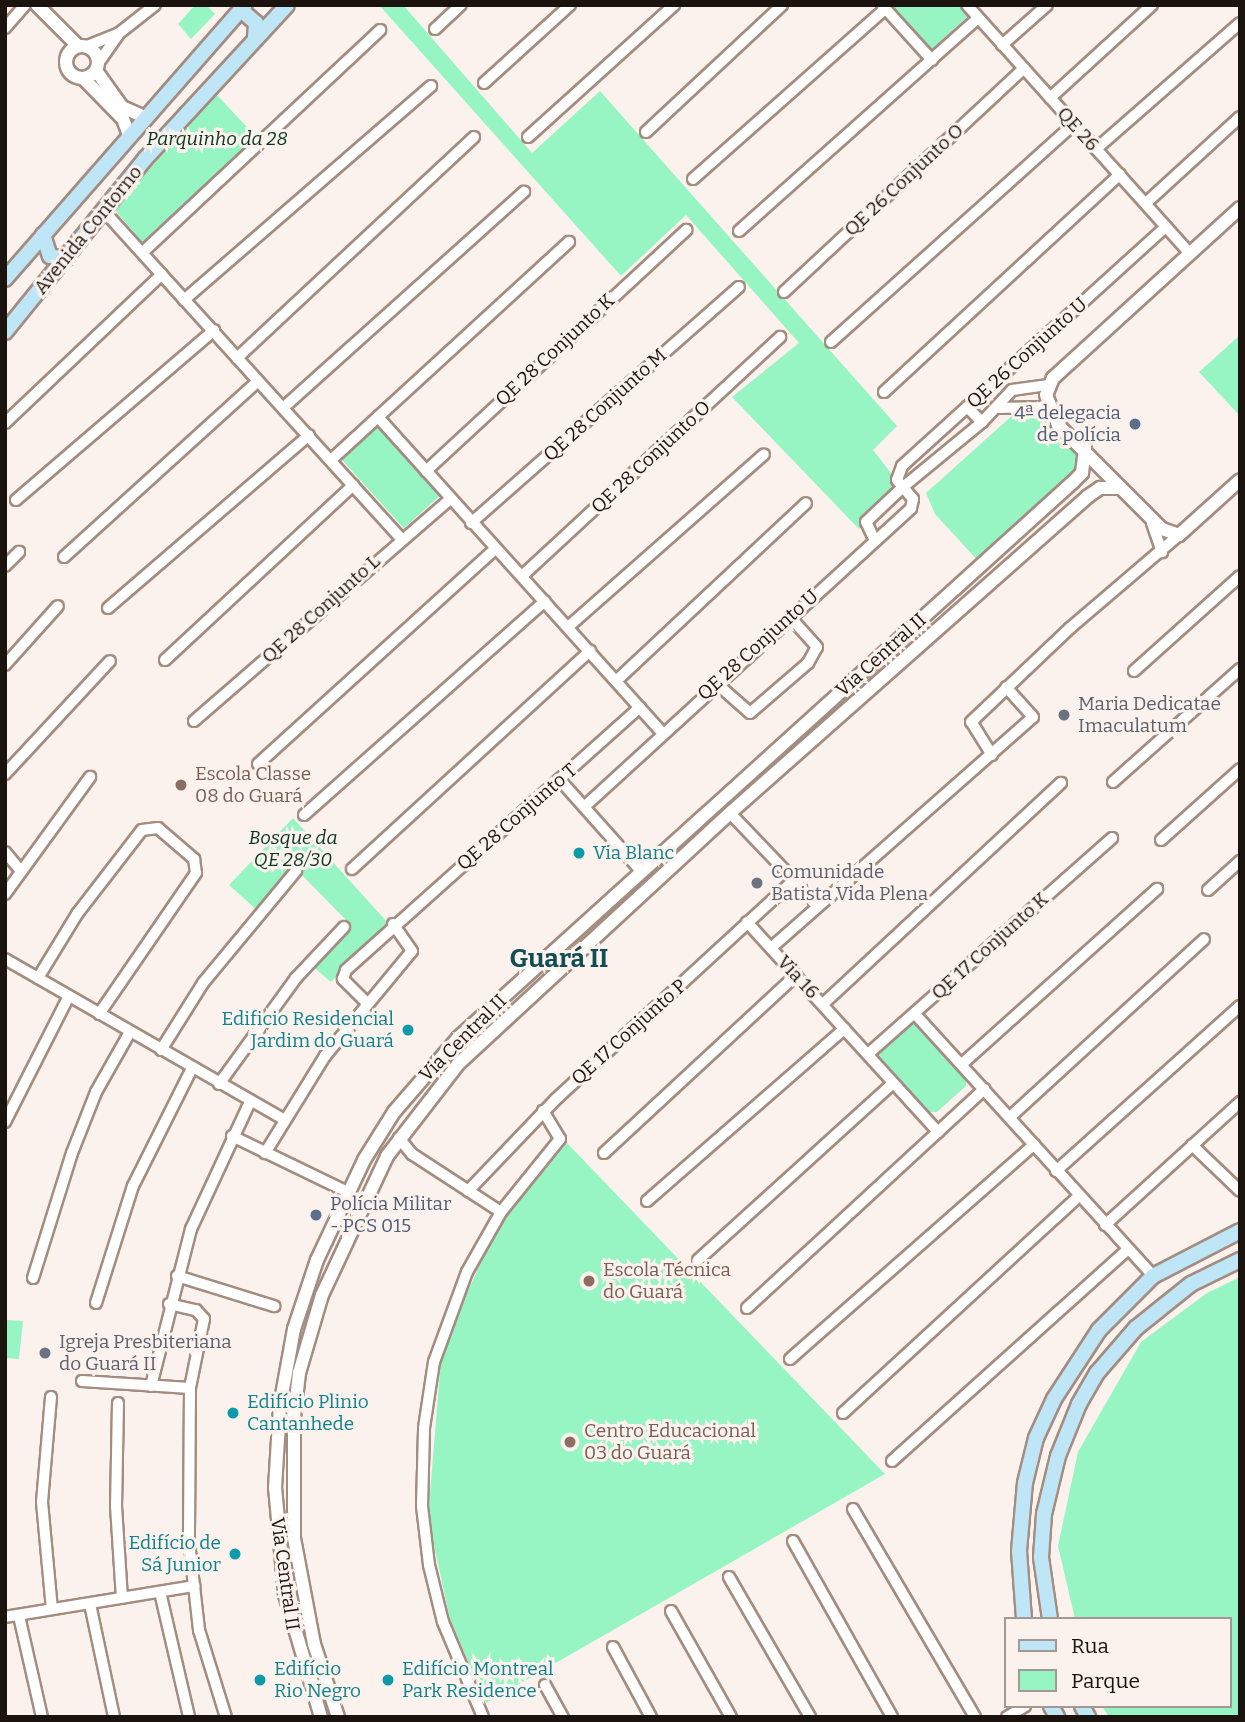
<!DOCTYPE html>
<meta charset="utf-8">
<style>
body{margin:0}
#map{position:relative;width:1245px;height:1722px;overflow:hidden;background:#fcf2ed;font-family:Bitter,serif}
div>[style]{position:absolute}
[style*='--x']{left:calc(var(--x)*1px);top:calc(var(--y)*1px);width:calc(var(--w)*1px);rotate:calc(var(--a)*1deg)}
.green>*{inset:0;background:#97f5c4;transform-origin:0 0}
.roads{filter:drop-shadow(2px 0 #a38d81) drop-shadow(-2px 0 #a38d81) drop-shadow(0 2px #a38d81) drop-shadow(0 -2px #a38d81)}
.minor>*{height:10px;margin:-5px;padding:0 5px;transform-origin:5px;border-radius:5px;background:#fff}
.tertiary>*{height:12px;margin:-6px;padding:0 6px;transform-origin:6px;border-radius:6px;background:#fff}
.tertiary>.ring{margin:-6px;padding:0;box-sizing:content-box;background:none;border:12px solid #fff;border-radius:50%}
.secondary>*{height:14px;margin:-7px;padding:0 7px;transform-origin:7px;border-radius:7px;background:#bfe6f7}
.dots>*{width:19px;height:19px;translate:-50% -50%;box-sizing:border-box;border:4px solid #fcf2ed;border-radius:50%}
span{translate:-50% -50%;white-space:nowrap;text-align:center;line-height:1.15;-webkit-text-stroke:6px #fcf2ed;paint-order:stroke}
.street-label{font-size:19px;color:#1b130e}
.park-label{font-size:19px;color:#063521;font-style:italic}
.service-label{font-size:19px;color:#4e5e75}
.right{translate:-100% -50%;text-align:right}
.left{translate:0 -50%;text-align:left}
.worship-label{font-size:19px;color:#5b616d}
.education-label{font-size:19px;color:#785e54}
.culture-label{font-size:19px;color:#0d838f}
.district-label{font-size:26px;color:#104d54;font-weight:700}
.frame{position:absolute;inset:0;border:7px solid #1b130e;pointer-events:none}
.legend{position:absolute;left:1004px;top:1617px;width:228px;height:91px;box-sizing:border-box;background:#fcf2ed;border:2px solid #a29994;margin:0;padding:9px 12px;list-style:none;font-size:21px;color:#1b130e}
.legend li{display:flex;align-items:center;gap:14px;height:35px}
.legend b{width:35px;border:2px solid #a29994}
</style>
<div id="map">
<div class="green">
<i style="clip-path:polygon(195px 5px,206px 5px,215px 14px,191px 39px,178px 24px)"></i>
<i style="clip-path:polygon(379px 5px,403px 5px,532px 153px,600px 91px,897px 426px,873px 450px,901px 486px,859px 529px,732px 397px,799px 343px,686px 215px,621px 276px)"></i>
<i style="clip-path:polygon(890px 5px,960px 5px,969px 15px,931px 50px)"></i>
<i style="clip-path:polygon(216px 94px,259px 140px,145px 245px,114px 209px)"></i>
<i style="clip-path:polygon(1240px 335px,1240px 416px,1199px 372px)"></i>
<i style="clip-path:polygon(1015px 413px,1046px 414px,1084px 464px,981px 564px,935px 514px,926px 493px)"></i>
<i style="left:378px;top:425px;width:94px;height:50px;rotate:48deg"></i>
<i style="clip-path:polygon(293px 818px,388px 923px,331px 982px,312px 966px,349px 923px,296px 869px,258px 911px,229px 885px)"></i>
<i style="clip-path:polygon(915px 1020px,966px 1078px,966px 1086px,937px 1112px,927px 1112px,877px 1056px)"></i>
<i style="clip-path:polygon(567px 1143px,885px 1474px,486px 1703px,450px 1619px,428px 1518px,442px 1347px,496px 1230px)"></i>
<i style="clip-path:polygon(1240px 1277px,1240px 1717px,1109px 1717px,1102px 1706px,1229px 1706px,1229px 1619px,1075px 1619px,1058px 1546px,1078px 1452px,1141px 1342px,1207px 1293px)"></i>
<i style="clip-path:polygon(5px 1320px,23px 1321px,19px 1359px,5px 1358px)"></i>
</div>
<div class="roads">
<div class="minor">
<i style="--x:967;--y:5;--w:332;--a:48.1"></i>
<i style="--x:883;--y:6;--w:73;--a:47.8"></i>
<i style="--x:5;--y:28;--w:30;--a:-49"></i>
<i style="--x:435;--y:29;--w:35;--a:-43"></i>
<i style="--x:1002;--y:45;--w:60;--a:-41.6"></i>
<i style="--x:85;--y:47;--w:35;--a:-22"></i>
<i style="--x:118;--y:34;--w:47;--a:-38.1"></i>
<i style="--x:97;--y:65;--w:37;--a:-55"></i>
<i style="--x:484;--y:83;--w:116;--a:-42.2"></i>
<i style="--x:1050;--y:98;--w:138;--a:-42.4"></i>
<i style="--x:646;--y:132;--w:186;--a:-43"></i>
<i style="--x:528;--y:137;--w:197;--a:-42.1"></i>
<i style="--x:1096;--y:149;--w:191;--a:-41.2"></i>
<i style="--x:693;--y:179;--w:256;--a:-41.5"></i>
<i style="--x:1146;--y:203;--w:127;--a:-42.5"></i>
<i style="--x:104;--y:211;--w:441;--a:47.8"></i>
<i style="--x:739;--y:231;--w:320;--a:-41.7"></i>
<i style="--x:143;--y:252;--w:325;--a:-43.1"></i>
<i style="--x:784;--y:292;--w:328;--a:-43"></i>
<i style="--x:184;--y:300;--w:327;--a:-40.9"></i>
<i style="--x:831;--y:342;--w:326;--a:-41.9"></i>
<i style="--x:237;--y:358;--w:324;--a:-43"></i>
<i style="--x:884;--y:392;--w:321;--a:-42.7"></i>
<i style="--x:967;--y:407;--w:21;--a:45"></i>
<i style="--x:283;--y:408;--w:324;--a:-41.9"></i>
<i style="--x:997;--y:408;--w:50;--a:-1.1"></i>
<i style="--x:378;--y:417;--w:424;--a:48"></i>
<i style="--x:5;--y:423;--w:216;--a:-43.5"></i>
<i style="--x:331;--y:460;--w:323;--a:-42.5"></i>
<i style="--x:426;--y:471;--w:355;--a:-42.8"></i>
<i style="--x:16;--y:500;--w:261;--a:-40.6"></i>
<i style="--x:471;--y:523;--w:357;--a:-41.4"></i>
<i style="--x:1152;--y:523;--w:31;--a:71"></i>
<i style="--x:875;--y:541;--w:21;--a:-115"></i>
<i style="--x:866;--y:522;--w:51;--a:-43.4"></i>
<i style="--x:903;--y:487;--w:102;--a:-39.4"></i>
<i style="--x:982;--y:422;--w:44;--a:-46.8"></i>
<i style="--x:1012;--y:390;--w:37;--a:-8"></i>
<i style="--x:64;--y:557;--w:262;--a:-42.2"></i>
<i style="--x:5;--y:566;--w:20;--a:-45"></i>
<i style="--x:522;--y:576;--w:352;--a:-42.8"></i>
<i style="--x:108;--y:608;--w:265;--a:-40.7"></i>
<i style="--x:568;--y:627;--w:261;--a:-41.4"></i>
<i style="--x:165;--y:660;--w:257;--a:-42.9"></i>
<i style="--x:5;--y:665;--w:79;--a:-48.1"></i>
<i style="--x:1134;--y:671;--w:142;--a:-41.9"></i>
<i style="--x:616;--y:681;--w:260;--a:-43.1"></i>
<i style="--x:716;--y:683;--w:45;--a:41.4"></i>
<i style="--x:750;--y:713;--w:77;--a:-40.8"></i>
<i style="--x:808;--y:663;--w:18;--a:-61"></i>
<i style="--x:817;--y:647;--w:40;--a:-132"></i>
<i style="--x:194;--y:721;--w:339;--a:-40.9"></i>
<i style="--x:992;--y:755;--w:39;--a:-122"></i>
<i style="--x:971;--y:722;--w:137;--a:-43.5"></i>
<i style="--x:1070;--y:628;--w:143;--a:-40.5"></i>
<i style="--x:258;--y:764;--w:320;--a:-42.2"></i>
<i style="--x:5;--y:774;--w:154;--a:-47.1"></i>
<i style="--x:560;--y:780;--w:123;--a:48.3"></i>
<i style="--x:1113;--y:782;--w:170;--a:-41.7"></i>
<i style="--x:584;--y:807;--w:443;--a:-42.4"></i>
<i style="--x:911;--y:508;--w:9;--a:-77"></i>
<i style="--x:913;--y:499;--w:25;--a:-130"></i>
<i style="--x:897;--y:480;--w:15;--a:-70"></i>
<i style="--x:902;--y:466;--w:356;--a:-42.2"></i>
<i style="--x:730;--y:813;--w:127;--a:46.3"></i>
<i style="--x:304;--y:815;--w:322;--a:-41.6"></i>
<i style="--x:1161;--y:840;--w:106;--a:-41.9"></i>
<i style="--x:5;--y:852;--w:25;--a:50"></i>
<i style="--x:352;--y:869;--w:323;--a:-42.5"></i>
<i style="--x:1208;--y:890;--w:43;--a:-42.2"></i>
<i style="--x:5;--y:894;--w:145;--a:-54"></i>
<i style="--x:747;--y:922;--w:284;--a:47.7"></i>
<i style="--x:771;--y:948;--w:349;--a:-41.4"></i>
<i style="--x:1033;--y:717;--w:40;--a:-132"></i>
<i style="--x:5;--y:959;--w:321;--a:29.9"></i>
<i style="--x:38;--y:978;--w:75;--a:-58.6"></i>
<i style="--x:77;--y:914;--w:106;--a:-52.3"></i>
<i style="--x:142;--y:830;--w:16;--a:-7"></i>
<i style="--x:158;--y:828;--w:48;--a:40.7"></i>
<i style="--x:194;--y:859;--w:14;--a:82"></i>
<i style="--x:196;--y:873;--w:171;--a:124.5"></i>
<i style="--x:366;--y:1002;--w:33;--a:-135"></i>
<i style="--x:343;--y:979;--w:9;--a:-72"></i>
<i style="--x:346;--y:970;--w:394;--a:-41.8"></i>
<i style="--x:823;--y:1004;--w:325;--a:-42.9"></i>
<i style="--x:915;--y:1014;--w:354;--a:47.7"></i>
<i style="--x:161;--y:1050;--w:79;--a:-57.9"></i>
<i style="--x:203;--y:983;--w:146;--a:-50.3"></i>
<i style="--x:868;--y:1054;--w:326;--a:-41.5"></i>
<i style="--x:963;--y:1063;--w:261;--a:-41.9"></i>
<i style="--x:219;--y:1084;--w:131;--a:-54"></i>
<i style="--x:296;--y:978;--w:70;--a:-46.7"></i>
<i style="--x:1010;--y:1117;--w:263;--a:-42.5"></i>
<i style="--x:5;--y:1122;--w:141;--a:-63.1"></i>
<i style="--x:232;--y:1136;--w:129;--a:25.8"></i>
<i style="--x:399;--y:1138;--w:21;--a:51"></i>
<i style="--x:412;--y:1154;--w:106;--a:33.1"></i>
<i style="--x:1192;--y:1145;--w:66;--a:43.8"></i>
<i style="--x:265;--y:1153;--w:114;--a:-58.3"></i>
<i style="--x:325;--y:1056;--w:136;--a:-50.4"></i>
<i style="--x:412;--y:951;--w:33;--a:-125"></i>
<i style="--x:604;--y:1153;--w:262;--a:-42.8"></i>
<i style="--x:1056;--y:1171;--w:247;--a:-41.9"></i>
<i style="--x:468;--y:1191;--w:127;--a:-46.3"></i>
<i style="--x:556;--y:1099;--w:325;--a:-42.6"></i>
<i style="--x:647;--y:1201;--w:262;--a:-41.1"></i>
<i style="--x:1105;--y:1225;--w:183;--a:-42.3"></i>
<i style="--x:698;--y:1260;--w:263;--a:-42.2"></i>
<i style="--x:177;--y:1276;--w:102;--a:17.2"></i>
<i style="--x:33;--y:1278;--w:131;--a:-72.7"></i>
<i style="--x:72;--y:1153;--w:66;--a:-68.5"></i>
<i style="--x:96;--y:1092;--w:69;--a:-60.5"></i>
<i style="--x:96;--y:1303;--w:123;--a:-72.5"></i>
<i style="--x:133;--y:1186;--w:132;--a:-63.4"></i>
<i style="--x:169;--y:1304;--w:28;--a:13"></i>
<i style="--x:196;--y:1310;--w:12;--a:48"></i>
<i style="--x:204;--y:1319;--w:70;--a:101.5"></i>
<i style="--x:190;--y:1388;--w:154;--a:90.4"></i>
<i style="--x:189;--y:1542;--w:89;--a:83.5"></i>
<i style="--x:199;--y:1630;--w:91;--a:72.8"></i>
<i style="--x:747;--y:1308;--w:323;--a:-42.7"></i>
<i style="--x:790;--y:1359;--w:325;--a:-41.3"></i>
<i style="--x:82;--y:1381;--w:108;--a:3.7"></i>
<i style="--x:151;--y:1386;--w:162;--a:-75.7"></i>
<i style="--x:191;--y:1229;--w:140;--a:-65.1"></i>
<i style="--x:51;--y:1397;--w:105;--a:94.9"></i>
<i style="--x:42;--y:1502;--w:107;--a:84.7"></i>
<i style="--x:118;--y:1403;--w:103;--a:91.1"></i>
<i style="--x:116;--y:1506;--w:92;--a:86.3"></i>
<i style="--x:843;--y:1413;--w:321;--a:-42.6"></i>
<i style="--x:892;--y:1461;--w:317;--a:-41.9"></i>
<i style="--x:853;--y:1509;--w:241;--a:59.6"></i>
<i style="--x:793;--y:1541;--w:202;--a:60.6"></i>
<i style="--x:729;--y:1577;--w:162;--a:59.9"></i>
<i style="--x:160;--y:1592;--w:128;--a:76.9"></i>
<i style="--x:90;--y:1604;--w:116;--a:78"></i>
<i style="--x:671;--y:1611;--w:122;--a:60.5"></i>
<i style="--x:19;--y:1616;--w:104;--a:77.2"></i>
<i style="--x:5;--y:1617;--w:192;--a:-9.3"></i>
<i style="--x:613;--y:1647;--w:80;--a:61.5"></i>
<i style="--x:545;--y:1685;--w:37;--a:61"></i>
<i style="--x:483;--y:1717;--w:103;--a:-112.8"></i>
<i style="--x:443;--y:1622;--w:59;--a:-103.8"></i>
<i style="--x:429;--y:1565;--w:59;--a:-96.8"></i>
<i style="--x:422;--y:1506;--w:78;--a:-88.5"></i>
<i style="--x:424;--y:1428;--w:67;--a:-81.4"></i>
<i style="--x:434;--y:1362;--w:96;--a:-69.9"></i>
<i style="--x:467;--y:1272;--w:69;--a:-60.5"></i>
<i style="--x:501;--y:1212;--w:94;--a:-51.1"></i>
<i style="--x:560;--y:1139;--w:33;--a:-121"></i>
<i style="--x:1007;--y:1717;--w:21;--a:-31"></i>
</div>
<div class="tertiary">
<i style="--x:37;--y:5;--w:57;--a:45"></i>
<i class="ring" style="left:66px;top:46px;width:20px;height:20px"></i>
<i style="--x:97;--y:72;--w:43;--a:54.5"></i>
<i style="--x:122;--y:107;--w:24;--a:24"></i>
<i style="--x:84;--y:79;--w:56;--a:45.7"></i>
<i style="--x:123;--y:119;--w:17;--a:69"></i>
<i style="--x:1240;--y:208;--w:253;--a:137.7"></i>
<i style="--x:1053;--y:378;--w:18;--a:112"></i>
<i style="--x:1046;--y:395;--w:32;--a:68"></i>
<i style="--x:1058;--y:425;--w:147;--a:45"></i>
<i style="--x:1162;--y:529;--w:18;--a:19"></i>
<i style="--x:1179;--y:535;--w:82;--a:-42"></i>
<i style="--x:321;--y:1717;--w:127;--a:-106.4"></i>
<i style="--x:285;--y:1595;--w:107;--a:-95.3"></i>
<i style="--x:275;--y:1488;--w:82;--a:-86.5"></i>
<i style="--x:280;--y:1406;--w:78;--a:-79.7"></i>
<i style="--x:294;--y:1329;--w:73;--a:-71.6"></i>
<i style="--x:317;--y:1260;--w:110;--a:-64.8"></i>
<i style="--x:364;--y:1160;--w:57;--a:-58"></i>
<i style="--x:394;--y:1112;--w:98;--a:-49.1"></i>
<i style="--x:458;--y:1038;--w:829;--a:-42.12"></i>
<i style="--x:1073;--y:482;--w:13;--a:-45"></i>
<i style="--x:1082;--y:473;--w:24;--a:-83"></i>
<i style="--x:338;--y:1717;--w:77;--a:-108.2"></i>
<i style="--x:314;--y:1644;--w:108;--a:-100.7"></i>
<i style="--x:294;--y:1538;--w:121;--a:-90"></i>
<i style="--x:294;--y:1417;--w:44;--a:-83.5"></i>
<i style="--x:299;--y:1373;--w:81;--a:-73.6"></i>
<i style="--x:322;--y:1295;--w:153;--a:-64.9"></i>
<i style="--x:387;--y:1156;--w:116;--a:-52.3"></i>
<i style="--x:458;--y:1064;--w:370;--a:-42.7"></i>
<i style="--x:730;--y:813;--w:477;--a:-41.5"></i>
<i style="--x:1087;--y:497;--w:16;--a:-35"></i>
<i style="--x:1100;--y:488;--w:20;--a:0"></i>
</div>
<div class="secondary">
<i style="--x:241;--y:10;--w:20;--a:41"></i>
<i style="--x:256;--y:23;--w:15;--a:94"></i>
<i style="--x:43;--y:235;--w:22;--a:72"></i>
<i style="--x:50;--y:256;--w:16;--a:11"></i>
<i style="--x:5;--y:279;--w:364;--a:-48.8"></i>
<i style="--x:5;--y:332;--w:223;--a:-51"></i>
<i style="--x:145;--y:159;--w:209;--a:-47.3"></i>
<i style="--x:1024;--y:1619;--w:68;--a:-94.2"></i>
<i style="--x:1019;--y:1551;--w:68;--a:-85"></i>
<i style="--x:1025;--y:1483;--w:46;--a:-76.3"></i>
<i style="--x:1036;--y:1438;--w:43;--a:-65.2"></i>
<i style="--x:1054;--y:1399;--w:82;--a:-56.9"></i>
<i style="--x:1099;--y:1330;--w:76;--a:-45"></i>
<i style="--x:1153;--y:1276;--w:98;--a:-27.3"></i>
<i style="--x:1050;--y:1619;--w:63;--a:-98.3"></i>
<i style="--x:1041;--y:1557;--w:43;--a:-86"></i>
<i style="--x:1044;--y:1514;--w:60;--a:-76.4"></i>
<i style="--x:1058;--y:1456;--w:56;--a:-68"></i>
<i style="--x:1079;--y:1404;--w:36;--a:-60"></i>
<i style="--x:1097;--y:1373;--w:60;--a:-49.1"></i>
<i style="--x:1136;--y:1328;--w:70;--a:-38.7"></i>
<i style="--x:1191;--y:1284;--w:55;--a:-26.1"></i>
<i style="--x:1051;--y:1706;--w:13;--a:61"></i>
<i style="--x:1082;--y:1706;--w:13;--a:61"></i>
</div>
</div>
<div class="dots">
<i style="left:1135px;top:424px;background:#5c6f8a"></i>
<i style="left:1064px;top:715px;background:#6b7280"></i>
<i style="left:181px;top:785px;background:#8d6e63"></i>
<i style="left:579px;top:853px;background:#0f9aa8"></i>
<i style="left:757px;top:883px;background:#6b7280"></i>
<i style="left:408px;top:1030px;background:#0f9aa8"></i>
<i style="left:316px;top:1215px;background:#5c6f8a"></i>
<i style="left:589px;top:1281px;background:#8d6e63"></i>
<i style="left:45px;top:1353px;background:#6b7280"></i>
<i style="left:233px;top:1413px;background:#0f9aa8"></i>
<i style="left:570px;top:1442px;background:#8d6e63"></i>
<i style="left:235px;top:1554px;background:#0f9aa8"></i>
<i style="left:260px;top:1680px;background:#0f9aa8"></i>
<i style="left:388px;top:1680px;background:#0f9aa8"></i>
</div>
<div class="street-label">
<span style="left:1078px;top:129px;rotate:48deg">QE 26</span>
<span style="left:904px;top:180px;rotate:-43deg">QE 26 Conjunto O</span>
<span style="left:88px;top:230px;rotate:-51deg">Avenida Contorno</span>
<span style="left:555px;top:350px;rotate:-43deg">QE 28 Conjunto K</span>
<span style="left:1027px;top:353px;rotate:-42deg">QE 26 Conjunto U</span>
<span style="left:605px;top:405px;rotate:-42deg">QE 28 Conjunto M</span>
<span style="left:651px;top:457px;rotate:-43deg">QE 28 Conjunto O</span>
<span style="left:321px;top:609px;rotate:-42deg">QE 28 Conjunto L</span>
<span style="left:758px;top:645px;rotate:-42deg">QE 28 Conjunto U</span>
<span style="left:881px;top:655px;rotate:-42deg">Via Central II</span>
<span style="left:517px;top:817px;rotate:-41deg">QE 28 Conjunto T</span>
<span style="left:990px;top:946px;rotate:-42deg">QE 17 Conjunto K</span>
<span style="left:798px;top:977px;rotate:47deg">Via 16</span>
<span style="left:629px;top:1032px;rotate:-42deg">QE 17 Conjunto P</span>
<span style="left:463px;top:1038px;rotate:-45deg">Via Central II</span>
<span style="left:285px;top:1574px;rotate:82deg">Via Central II</span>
</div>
<div class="park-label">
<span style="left:217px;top:139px">Parquinho da 28</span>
<span style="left:293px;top:849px">Bosque da<br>QE 28/30</span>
</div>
<div class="service-label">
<span class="right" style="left:1121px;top:424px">4ª delegacia<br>de polícia</span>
<span class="left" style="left:330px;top:1215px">Polícia Militar<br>- PCS 015</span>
</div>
<div class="worship-label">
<span class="left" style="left:1078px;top:715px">Maria Dedicatae<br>Imaculatum</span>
<span class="left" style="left:771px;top:883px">Comunidade<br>Batista Vida Plena</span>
<span class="left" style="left:59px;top:1353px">Igreja Presbiteriana<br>do Guará II</span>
</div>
<div class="education-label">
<span class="left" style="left:195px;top:785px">Escola Classe<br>08 do Guará</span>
<span class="left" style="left:603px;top:1281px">Escola Técnica<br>do Guará</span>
<span class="left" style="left:584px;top:1442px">Centro Educacional<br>03 do Guará</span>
</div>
<div class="culture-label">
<span class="left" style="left:593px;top:853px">Via Blanc</span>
<span class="right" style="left:394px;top:1030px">Edificio Residencial<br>Jardim do Guará</span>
<span class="left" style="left:247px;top:1413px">Edifício Plinio<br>Cantanhede</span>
<span class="right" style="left:221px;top:1554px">Edifício de<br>Sá Junior</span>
<span class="left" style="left:274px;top:1680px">Edifício<br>Rio Negro</span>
<span class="left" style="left:402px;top:1680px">Edifício Montreal<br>Park Residence</span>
</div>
<div class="district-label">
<span style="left:559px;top:959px">Guará II</span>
</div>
<div class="frame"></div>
<ul class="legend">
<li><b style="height:9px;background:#bfe6f7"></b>Rua</li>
<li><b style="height:19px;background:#97f5c4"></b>Parque</li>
</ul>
</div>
